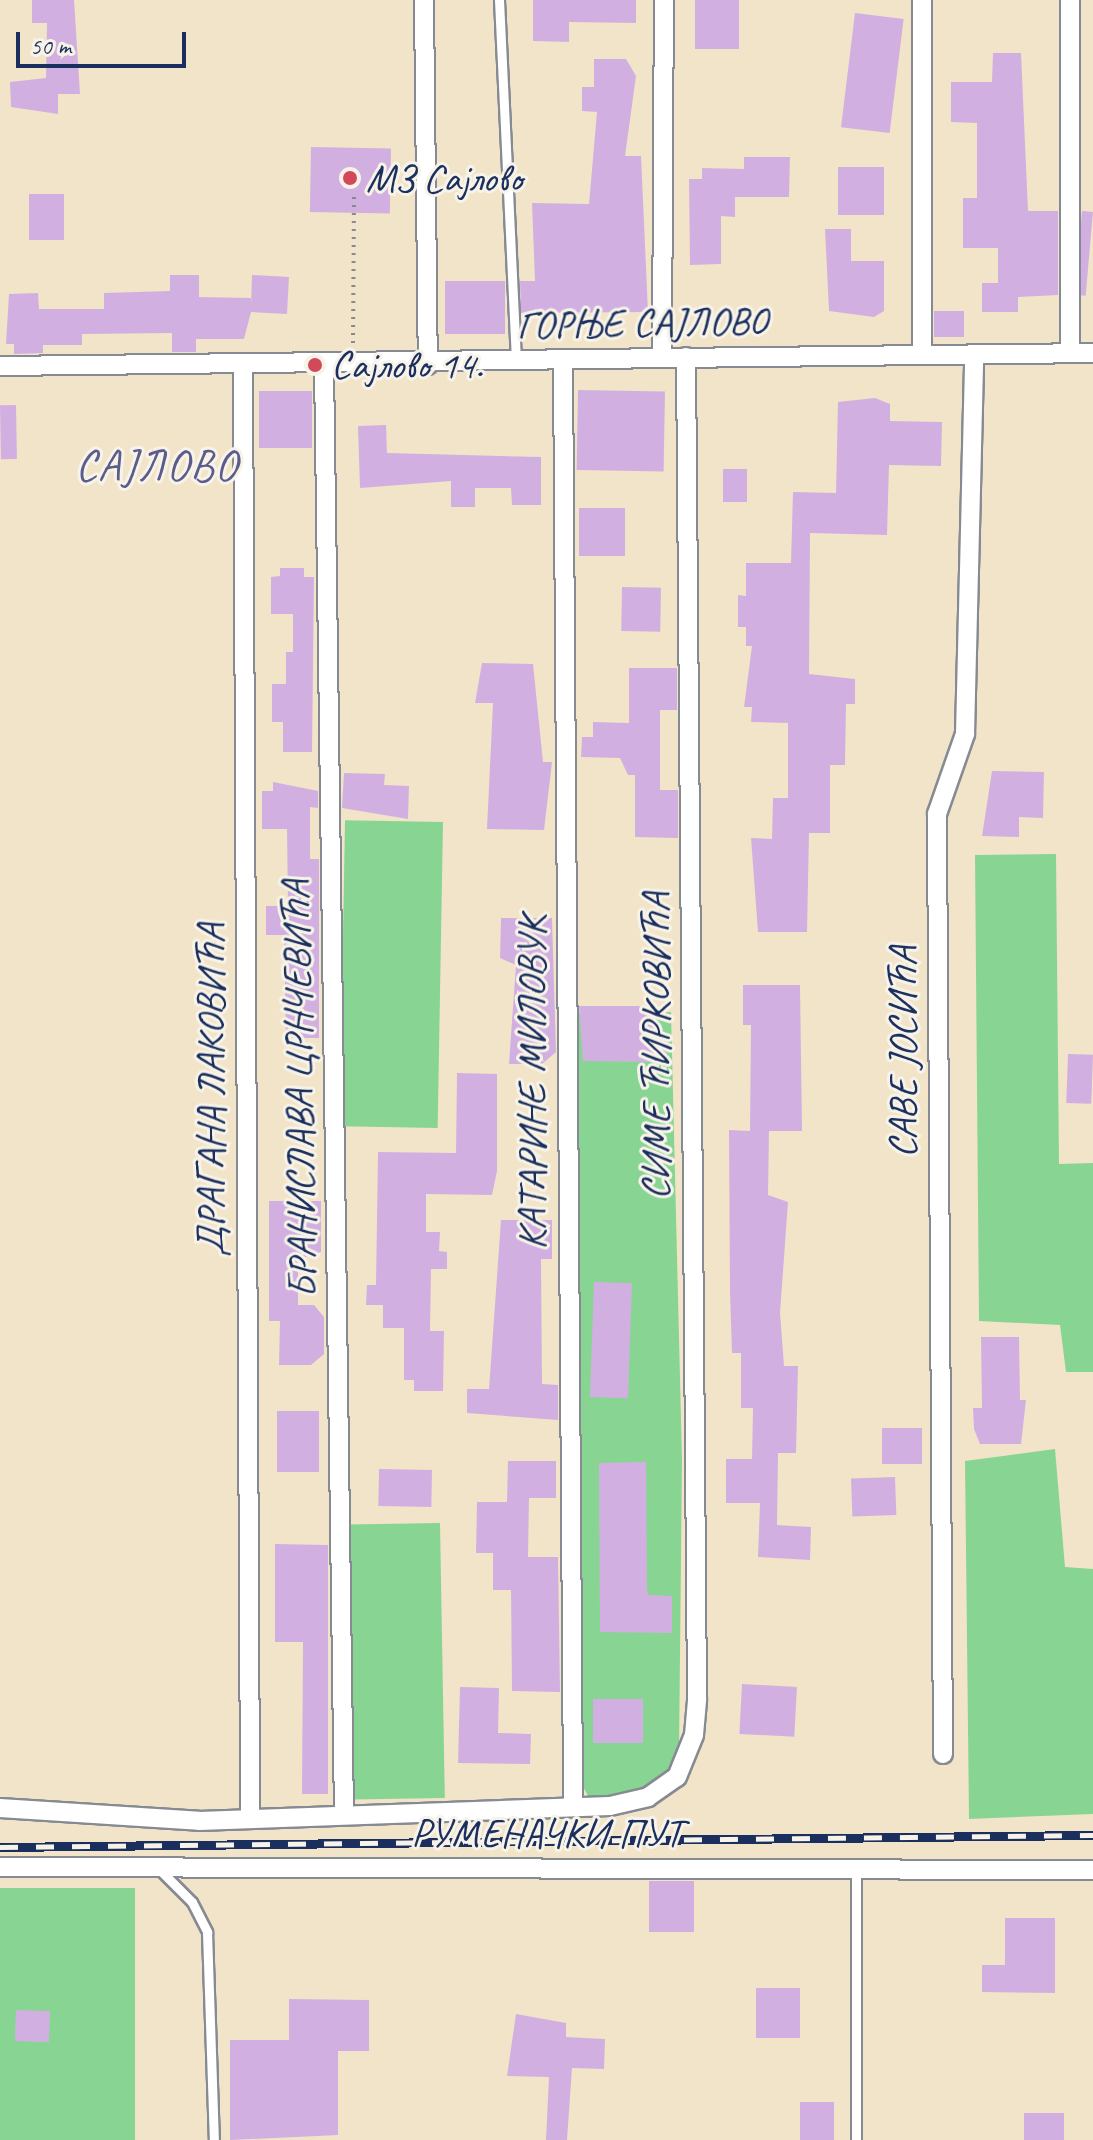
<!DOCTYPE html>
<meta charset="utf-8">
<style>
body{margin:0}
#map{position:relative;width:1093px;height:2140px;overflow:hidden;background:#f2e4c8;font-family:Caveat,sans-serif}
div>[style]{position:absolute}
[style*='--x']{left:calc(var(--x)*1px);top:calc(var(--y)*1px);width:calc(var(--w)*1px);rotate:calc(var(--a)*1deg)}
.green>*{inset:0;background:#88d593;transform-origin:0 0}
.building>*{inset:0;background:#d1b0e1;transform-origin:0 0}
.path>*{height:4px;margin-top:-2px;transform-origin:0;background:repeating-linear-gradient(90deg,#868a93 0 2px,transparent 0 8px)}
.roads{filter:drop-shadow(2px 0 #868a93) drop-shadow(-2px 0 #868a93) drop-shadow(0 2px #868a93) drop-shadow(0 -2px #868a93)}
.service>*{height:9px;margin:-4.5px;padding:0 4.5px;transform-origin:4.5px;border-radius:4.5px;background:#fff}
.minor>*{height:18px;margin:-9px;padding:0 9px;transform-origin:9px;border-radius:9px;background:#fff}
.rail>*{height:9px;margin-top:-4.5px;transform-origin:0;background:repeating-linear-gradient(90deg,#f7f3e8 0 18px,#1b2f5e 0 36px);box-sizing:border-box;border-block:2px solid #1b2f5e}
.dots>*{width:22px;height:22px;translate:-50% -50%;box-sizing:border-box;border:4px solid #f7f3e8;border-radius:50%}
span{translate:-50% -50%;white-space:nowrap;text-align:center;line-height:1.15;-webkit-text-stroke:6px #f7f3e8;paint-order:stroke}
.poi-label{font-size:40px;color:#1b2f5e}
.left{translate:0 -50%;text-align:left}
.street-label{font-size:40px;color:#1b2f5e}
.quarter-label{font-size:44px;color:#5b5c8c;letter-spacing:2px}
.scale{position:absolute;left:16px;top:32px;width:170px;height:36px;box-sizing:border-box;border:4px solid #1b2f5e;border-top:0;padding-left:10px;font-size:24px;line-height:28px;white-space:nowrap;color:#1b2f5e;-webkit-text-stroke:6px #f7f3e8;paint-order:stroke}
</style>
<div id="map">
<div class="green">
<i style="left:443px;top:822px;width:306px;height:98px;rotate:91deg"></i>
<i style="clip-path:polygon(1056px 854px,1059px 1164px,1093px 1163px,1093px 1372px,1066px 1372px,1060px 1325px,979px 1321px,975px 855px)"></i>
<i style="clip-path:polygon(671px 1012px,682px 1460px,679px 1753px,661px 1783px,626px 1800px,590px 1799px,580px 1782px,575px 1013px)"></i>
<i style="clip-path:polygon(1055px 1449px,1065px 1567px,1093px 1569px,1093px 1814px,969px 1819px,965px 1461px)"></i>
<i style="left:440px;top:1523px;width:275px;height:92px;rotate:89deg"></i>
<i style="left:0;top:1888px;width:135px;height:252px"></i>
</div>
<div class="building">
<i style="clip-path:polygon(32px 0,74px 0,80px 94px,58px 94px,58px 114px,11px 107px,10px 82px,46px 78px,47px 23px,32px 23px)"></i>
<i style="clip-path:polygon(533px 0,636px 0,636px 23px,569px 22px,569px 42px,533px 41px)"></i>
<i style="left:695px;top:0;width:44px;height:49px"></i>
<i style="left:855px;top:13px;width:49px;height:115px;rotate:7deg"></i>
<i style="clip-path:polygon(993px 53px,1021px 53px,1028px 211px,1058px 211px,1058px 295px,1018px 297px,1018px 312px,982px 312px,982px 283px,998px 283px,998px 248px,963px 248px,963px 198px,977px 198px,977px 123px,951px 122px,951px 82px,992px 82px)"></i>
<i style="clip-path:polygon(594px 59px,626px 59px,636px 76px,625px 156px,641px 156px,648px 312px,521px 313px,520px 281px,535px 281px,532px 203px,589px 204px,597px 112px,582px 111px,582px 87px,594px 87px)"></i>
<i style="left:311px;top:147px;width:80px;height:65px;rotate:1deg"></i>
<i style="clip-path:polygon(744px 157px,790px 157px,789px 197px,735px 197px,735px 217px,721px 216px,721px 264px,690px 265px,689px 179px,702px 179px,702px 168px,744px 169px)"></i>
<i style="left:838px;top:167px;width:46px;height:48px"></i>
<i style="left:29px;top:194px;width:35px;height:46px"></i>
<i style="left:1082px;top:211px;width:11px;height:84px;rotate:5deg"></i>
<i style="clip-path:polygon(825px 229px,851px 229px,851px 261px,884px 261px,884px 311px,874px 317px,829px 311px)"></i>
<i style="clip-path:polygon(170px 275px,199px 275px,199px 297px,251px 298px,251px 307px,252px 275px,289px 277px,287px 314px,251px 312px,244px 339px,196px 339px,196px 352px,172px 352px,172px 333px,82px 334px,82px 345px,43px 345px,43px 353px,14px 354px,14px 344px,6px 344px,9px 294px,38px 293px,39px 309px,104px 309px,104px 293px,170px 291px)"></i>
<i style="left:445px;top:281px;width:60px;height:53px"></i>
<i style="left:934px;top:311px;width:30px;height:26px"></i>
<i style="left:578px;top:390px;width:87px;height:80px;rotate:1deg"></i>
<i style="left:259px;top:391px;width:53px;height:57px"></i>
<i style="clip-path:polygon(875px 398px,890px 404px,890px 421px,942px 422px,941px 466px,889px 465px,887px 535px,810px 533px,809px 674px,855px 679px,855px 704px,846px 704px,845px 765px,830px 765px,830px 833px,809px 833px,807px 932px,758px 932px,751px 838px,772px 839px,773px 798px,788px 798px,788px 723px,751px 722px,752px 707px,744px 707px,752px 646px,746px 646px,746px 627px,738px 627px,738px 595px,746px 596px,746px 563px,791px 563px,793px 492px,836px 493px,838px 402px)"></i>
<i style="left:16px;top:405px;width:54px;height:16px;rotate:89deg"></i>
<i style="clip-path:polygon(386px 425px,387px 453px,541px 457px,541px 505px,512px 505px,511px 488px,475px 488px,475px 507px,451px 507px,451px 481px,360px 488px,358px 426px)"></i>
<i style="left:723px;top:469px;width:24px;height:33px"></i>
<i style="left:579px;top:508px;width:46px;height:48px"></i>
<i style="clip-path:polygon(280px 568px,304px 568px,304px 577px,314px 577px,312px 752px,283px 752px,283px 722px,272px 722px,272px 684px,286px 684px,286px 652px,293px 652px,293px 614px,271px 614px,271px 577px,280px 576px)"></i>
<i style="left:622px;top:587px;width:39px;height:44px;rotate:1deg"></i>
<i style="clip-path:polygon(482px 663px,533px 664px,543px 762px,552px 762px,544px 830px,487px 829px,493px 703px,475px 703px)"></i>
<i style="clip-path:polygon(629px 668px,677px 668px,677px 710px,660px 710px,660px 790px,678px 790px,678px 838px,635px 837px,635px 775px,628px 775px,620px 758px,581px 757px,582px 737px,593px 737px,593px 722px,629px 723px)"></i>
<i style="clip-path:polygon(992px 771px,1044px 772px,1043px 818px,1019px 817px,1019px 837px,982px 836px)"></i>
<i style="clip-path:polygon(344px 773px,385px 774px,384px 785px,409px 786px,408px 819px,342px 808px)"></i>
<i style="clip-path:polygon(273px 782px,318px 791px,318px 808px,310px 807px,310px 859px,319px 859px,319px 1038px,286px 1038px,284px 935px,266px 935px,266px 906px,288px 906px,287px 829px,262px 829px,262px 791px,273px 791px)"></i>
<i style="clip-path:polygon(501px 918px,552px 918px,556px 1052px,542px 1064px,509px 1064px,516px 965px,500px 958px)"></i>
<i style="clip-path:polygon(743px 985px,800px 985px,802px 1131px,769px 1131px,768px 1195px,788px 1202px,780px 1313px,784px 1366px,798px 1366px,796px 1453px,778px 1453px,777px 1525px,811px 1527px,810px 1560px,758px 1557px,760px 1503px,726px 1503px,726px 1459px,752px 1459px,753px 1408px,741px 1408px,741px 1353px,732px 1353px,730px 1293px,729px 1130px,750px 1131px,751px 1025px,743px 1025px)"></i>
<i style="clip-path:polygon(579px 1006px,654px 1006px,654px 1036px,669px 1036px,668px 1053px,652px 1053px,652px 1062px,583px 1061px)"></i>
<i style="left:1068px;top:1054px;width:25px;height:49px;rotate:2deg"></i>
<i style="clip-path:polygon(457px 1073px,497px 1074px,497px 1171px,492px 1195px,426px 1194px,426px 1232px,440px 1232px,439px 1251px,447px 1252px,447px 1269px,431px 1269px,430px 1331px,444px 1331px,443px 1391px,414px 1391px,414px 1380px,404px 1380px,404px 1328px,383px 1328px,383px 1305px,366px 1305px,367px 1285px,376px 1285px,378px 1152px,456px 1153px)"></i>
<i style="clip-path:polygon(269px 1201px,321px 1201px,321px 1252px,298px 1259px,298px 1305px,314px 1305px,324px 1317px,324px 1354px,311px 1365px,279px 1365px,280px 1321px,269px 1321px)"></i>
<i style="clip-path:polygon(501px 1220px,552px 1220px,552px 1259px,541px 1259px,542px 1384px,558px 1385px,558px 1420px,467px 1413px,467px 1389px,489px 1389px)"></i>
<i style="left:594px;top:1282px;width:38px;height:115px;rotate:2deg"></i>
<i style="clip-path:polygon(981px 1337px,1019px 1337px,1020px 1400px,1026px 1400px,1021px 1444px,980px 1444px,974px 1429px,973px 1408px,982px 1408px)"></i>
<i style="left:277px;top:1411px;width:42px;height:61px"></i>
<i style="left:882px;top:1428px;width:40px;height:36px"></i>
<i style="clip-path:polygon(508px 1461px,556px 1461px,556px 1498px,529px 1498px,528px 1557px,558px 1557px,560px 1692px,512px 1691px,511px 1590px,493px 1590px,493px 1553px,476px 1553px,477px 1502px,507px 1502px)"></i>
<i style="clip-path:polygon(646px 1462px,647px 1588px,648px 1595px,672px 1596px,672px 1633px,600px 1632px,599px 1463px)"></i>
<i style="left:379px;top:1469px;width:53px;height:37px;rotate:1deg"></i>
<i style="left:895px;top:1477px;width:38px;height:44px;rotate:88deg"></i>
<i style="clip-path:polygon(275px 1544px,328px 1545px,328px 1794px,302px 1794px,303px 1642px,275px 1642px)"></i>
<i style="left:742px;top:1684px;width:55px;height:50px;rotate:3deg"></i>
<i style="clip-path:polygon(460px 1687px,499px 1688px,498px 1733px,531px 1734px,530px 1764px,458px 1763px)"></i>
<i style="left:593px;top:1699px;width:50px;height:44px"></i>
<i style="left:649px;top:1881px;width:45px;height:51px"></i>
<i style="clip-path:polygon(1005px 1918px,1055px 1918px,1055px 1993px,982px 1992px,982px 1965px,1005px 1965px)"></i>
<i style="left:756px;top:1988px;width:44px;height:50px"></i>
<i style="clip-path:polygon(289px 1999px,369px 2000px,369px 2051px,338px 2051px,338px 2135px,230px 2140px,230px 2040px,289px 2040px)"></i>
<i style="left:16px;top:2010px;width:34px;height:31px;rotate:2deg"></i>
<i style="clip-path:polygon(516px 2014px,566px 2023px,566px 2037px,605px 2039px,604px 2069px,572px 2068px,567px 2140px,546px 2140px,549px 2077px,507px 2076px)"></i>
<i style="left:800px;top:2102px;width:34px;height:38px"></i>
<i style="left:1024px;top:2113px;width:40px;height:27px"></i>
</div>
<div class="path">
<i style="--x:353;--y:343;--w:146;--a:-89.6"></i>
</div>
<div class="roads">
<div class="service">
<i style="--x:499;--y:0;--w:362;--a:87.3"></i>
<i style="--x:856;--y:1869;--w:271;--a:90"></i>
<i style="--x:160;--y:1870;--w:45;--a:45"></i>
<i style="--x:192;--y:1902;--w:34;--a:63"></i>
<i style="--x:207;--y:1932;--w:208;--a:88.1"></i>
</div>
<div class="minor">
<i style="--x:424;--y:0;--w:365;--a:89.4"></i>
<i style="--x:1070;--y:353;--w:353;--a:-90"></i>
<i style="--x:922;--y:354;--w:354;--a:-90"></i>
<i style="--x:662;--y:358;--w:358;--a:-89.7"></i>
<i style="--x:563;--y:361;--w:1443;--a:89.6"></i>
<i style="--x:324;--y:365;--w:1447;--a:89.21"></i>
<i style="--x:0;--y:366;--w:1093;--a:-0.68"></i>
<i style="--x:243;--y:366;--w:1448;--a:89.72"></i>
<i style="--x:943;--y:1754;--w:940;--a:-90.37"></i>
<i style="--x:937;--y:814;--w:85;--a:-70.7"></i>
<i style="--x:965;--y:734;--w:380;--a:-88.6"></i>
<i style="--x:0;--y:1808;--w:199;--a:3.7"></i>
<i style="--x:199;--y:1821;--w:411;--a:-2.1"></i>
<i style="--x:610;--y:1806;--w:39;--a:-13"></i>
<i style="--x:648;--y:1797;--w:35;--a:-35"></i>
<i style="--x:677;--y:1777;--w:45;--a:-68"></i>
<i style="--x:694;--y:1735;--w:37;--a:-85"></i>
<i style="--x:697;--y:1698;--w:1341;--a:-90.47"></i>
<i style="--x:0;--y:1867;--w:1093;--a:0.16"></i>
</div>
</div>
<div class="rail">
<i style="--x:0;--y:1847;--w:1093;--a:-0.63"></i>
</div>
<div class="dots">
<i style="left:350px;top:178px;background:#d1495b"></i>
<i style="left:315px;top:365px;background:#d1495b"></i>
</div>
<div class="poi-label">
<span class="left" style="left:366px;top:178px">МЗ Сајлово</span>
<span class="left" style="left:331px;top:365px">Сајлово 14.</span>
</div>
<div class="street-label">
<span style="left:642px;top:323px;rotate:-1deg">ГОРЊЕ САЈЛОВО</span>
<span style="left:656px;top:1046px;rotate:-90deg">СИМЕ ЋИРКОВИЋА</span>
<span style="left:903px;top:1052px;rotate:-90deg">САВЕ ЈОСИЋА</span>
<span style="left:532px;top:1083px;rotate:-90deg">КАТАРИНЕ МИЛОВУК</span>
<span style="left:299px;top:1089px;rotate:-91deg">БРАНИСЛАВА ЦРНЧЕВИЋА</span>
<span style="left:211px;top:1090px;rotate:-90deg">ДРАГАНА ЛАКОВИЋА</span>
<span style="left:547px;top:1833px">РУМЕНАЧКИ ПУТ</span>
</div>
<div class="quarter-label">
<span style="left:157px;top:466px">САЈЛОВО</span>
</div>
<div class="scale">50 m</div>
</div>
